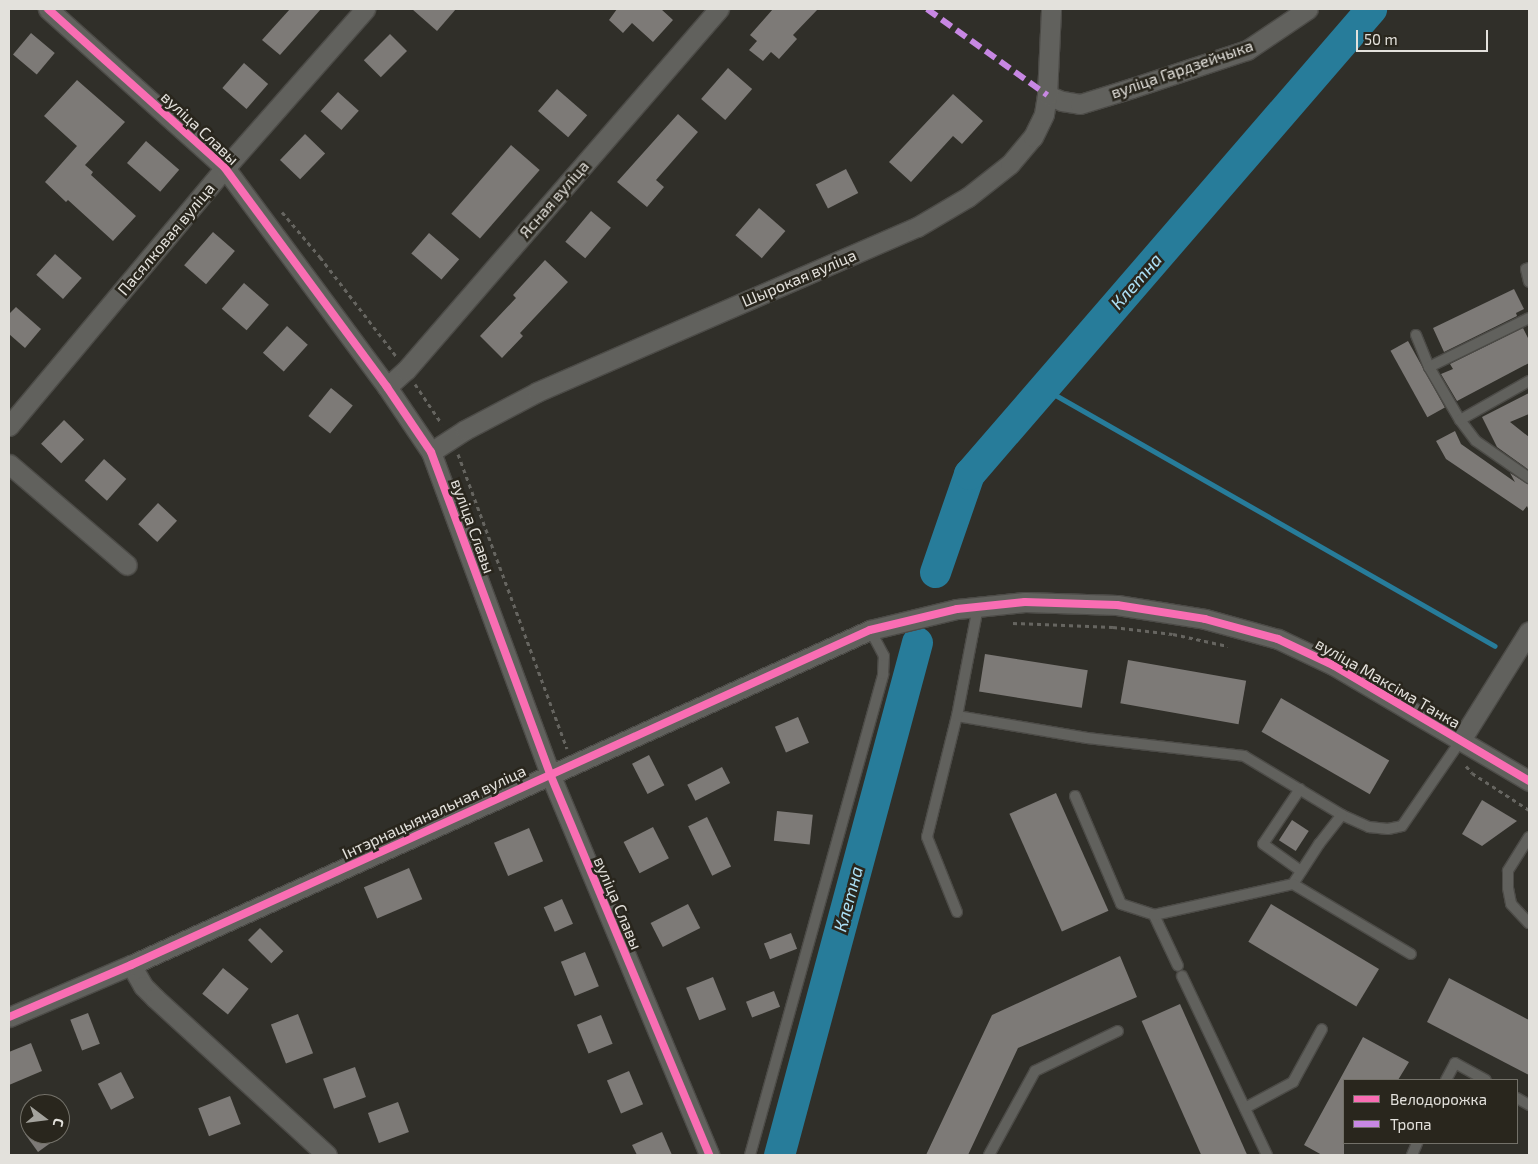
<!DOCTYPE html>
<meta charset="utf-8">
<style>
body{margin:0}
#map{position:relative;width:1538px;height:1164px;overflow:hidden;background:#302f29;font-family:"Exo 2",sans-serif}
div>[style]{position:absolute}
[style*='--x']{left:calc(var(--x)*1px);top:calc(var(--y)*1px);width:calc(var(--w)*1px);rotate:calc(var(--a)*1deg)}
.stream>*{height:5px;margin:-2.5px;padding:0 2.5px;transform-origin:2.5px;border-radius:2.5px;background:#277c9a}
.river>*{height:31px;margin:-15.5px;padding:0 15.5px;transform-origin:15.5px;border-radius:15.5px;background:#277c9a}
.building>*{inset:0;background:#7d7a77;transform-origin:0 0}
.path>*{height:3px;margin-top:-1.5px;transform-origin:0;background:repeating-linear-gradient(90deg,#666560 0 4px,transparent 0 8px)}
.roads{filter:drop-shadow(1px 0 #4c4b47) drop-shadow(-1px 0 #4c4b47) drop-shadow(0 1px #4c4b47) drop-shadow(0 -1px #4c4b47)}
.service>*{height:10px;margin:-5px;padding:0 5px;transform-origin:5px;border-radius:5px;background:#61615d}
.minor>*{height:19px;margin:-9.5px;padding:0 9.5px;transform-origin:9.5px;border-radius:9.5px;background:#61615d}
.quiet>*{height:6px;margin-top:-3px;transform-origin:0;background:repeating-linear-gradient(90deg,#c787e3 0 12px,transparent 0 18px)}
.cycleway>*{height:8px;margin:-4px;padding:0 4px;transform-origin:4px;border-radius:4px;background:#f96db3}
span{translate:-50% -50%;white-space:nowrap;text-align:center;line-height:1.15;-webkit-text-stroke:5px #29261d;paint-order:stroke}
.street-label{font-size:16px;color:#e3e1dc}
.water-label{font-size:18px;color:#ade0f6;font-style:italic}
.frame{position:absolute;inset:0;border:10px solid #e3e1dc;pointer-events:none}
.legend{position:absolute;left:1343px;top:1079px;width:175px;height:65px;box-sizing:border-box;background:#29261d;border:1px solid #737169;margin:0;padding:6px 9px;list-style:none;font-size:15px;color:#e3e1dc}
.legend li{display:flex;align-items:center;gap:10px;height:25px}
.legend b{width:25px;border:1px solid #737169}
.north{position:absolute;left:20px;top:1094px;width:50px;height:50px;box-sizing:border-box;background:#29261d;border:1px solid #737169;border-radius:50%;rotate:105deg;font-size:14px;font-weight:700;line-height:20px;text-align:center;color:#e3e1dc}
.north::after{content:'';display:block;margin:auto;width:18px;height:22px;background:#a4a39d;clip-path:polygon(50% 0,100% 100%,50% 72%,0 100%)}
.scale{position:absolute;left:1356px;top:30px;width:132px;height:22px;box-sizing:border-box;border:2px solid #e3e1dc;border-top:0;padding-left:6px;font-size:15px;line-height:18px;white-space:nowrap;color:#e3e1dc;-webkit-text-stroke:4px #29261d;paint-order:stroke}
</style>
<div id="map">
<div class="stream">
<i style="--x:1043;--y:388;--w:520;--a:29.72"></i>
</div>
<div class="river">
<i style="--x:935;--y:572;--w:104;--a:-70.9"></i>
<i style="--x:969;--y:474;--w:615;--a:-49.16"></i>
<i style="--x:779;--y:1155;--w:531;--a:-74.94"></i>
</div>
<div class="building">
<i style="clip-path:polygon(290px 9px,321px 9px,280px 55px,262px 40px)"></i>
<i style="clip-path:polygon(412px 9px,456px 9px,437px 31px)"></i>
<i style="clip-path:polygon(617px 9px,661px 9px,673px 20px,653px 42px,632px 23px,623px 33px,609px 20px)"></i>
<i style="clip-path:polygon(773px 9px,818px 9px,793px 35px,797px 39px,779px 59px,771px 52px,763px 61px,749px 50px,757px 41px,750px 35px)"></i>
<i style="left:31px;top:33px;width:31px;height:28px;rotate:40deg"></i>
<i style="left:390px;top:34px;width:24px;height:37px;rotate:45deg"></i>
<i style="left:244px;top:63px;width:32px;height:33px;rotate:41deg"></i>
<i style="left:728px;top:68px;width:32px;height:41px;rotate:41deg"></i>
<i style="clip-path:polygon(77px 80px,125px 122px,85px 165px,93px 172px,91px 175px,136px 216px,113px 241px,68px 200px,66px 202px,45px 182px,77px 146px,44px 116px)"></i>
<i style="left:557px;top:89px;width:40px;height:29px;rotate:41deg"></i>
<i style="left:338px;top:92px;width:28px;height:26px;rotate:42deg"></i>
<i style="clip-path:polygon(953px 94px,983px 121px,962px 144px,953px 136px,911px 182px,889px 162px)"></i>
<i style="clip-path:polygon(678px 114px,698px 132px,656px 180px,664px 187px,647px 207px,617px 182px)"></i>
<i style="left:305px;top:134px;width:28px;height:36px;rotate:44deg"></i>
<i style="left:146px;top:141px;width:44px;height:29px;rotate:41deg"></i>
<i style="left:511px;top:145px;width:38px;height:91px;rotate:41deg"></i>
<i style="left:846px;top:169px;width:27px;height:34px;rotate:63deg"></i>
<i style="left:759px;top:208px;width:35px;height:36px;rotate:41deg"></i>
<i style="left:591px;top:211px;width:26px;height:40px;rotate:40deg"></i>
<i style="left:213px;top:232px;width:29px;height:44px;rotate:41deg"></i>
<i style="left:429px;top:233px;width:40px;height:27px;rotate:41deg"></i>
<i style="left:55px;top:254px;width:36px;height:28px;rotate:42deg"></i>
<i style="clip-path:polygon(545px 260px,568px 282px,520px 333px,523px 336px,502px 358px,480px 336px,516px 298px,513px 295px)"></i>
<i style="left:244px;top:283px;width:33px;height:34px;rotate:41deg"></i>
<i style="clip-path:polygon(1514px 289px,1524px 309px,1516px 313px,1517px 316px,1444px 352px,1433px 328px)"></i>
<i style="clip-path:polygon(16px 307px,41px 329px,25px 348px,9px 334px,9px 314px)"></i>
<i style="left:287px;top:326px;width:28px;height:36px;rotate:42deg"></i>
<i style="clip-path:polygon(1523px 328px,1529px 340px,1529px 363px,1457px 401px,1441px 374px,1453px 369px,1450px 364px)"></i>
<i style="left:1408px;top:341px;width:76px;height:20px;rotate:61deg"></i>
<i style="left:331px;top:388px;width:28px;height:36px;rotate:39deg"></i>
<i style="clip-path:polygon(1529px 393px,1529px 414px,1510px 422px,1529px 437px,1529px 470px,1497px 447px,1482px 417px)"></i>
<i style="left:64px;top:420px;width:28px;height:33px;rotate:44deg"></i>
<i style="clip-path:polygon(1455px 431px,1461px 444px,1515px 482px,1510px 473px,1529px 485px,1529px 511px,1527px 506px,1523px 511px,1446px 459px,1436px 441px)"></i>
<i style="left:104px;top:459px;width:30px;height:29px;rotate:42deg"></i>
<i style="left:158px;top:503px;width:26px;height:29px;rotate:43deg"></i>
<i style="left:985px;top:654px;width:104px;height:38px;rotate:9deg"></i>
<i style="left:1128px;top:660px;width:120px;height:44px;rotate:10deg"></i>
<i style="left:1281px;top:698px;width:125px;height:39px;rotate:30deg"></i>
<i style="left:798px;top:717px;width:28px;height:25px;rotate:67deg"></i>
<i style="left:649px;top:755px;width:34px;height:19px;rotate:63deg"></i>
<i style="left:722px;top:767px;width:18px;height:39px;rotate:63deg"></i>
<i style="left:1056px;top:793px;width:129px;height:51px;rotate:66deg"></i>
<i style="clip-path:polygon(1482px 800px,1517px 821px,1482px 846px,1462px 834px)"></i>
<i style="left:777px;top:811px;width:36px;height:30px;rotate:6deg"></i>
<i style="left:707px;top:817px;width:55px;height:21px;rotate:64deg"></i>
<i style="left:1292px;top:820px;width:20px;height:24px;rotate:33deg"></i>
<i style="left:653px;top:827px;width:35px;height:33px;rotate:63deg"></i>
<i style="left:529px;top:828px;width:36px;height:38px;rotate:67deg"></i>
<i style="left:409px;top:868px;width:34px;height:49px;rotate:67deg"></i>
<i style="left:562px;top:899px;width:27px;height:20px;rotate:66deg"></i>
<i style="left:688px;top:904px;width:27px;height:42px;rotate:63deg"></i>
<i style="left:1271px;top:904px;width:126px;height:44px;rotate:31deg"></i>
<i style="left:260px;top:928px;width:33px;height:17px;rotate:45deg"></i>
<i style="left:791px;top:933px;width:17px;height:29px;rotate:69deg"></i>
<i style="left:585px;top:952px;width:37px;height:26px;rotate:68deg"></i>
<i style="clip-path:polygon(1120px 956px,1137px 997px,1018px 1048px,968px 1155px,926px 1155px,992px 1015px)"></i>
<i style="left:223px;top:968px;width:33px;height:33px;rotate:39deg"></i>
<i style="left:713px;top:977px;width:35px;height:29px;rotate:68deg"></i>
<i style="clip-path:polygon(1449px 978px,1529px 1020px,1529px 1075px,1427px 1022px)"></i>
<i style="left:774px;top:991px;width:17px;height:30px;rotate:69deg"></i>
<i style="left:1180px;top:1004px;width:166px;height:42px;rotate:66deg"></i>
<i style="left:88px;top:1013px;width:33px;height:19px;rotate:69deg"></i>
<i style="left:298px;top:1014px;width:42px;height:29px;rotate:69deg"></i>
<i style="left:601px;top:1015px;width:31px;height:26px;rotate:68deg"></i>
<i style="clip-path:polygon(1363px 1037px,1409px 1062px,1398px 1080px,1344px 1080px,1344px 1155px,1322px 1155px,1304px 1145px)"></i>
<i style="clip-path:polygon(31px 1043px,42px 1071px,9px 1085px,9px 1052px)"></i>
<i style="left:355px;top:1067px;width:32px;height:34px;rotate:70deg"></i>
<i style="left:629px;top:1071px;width:36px;height:24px;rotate:67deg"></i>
<i style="left:121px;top:1072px;width:29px;height:26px;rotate:63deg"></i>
<i style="left:230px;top:1096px;width:30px;height:34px;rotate:69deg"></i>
<i style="left:398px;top:1102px;width:32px;height:32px;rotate:70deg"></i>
<i style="clip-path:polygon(662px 1132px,672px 1155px,637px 1155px,632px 1145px)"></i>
<i style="clip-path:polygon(25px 1134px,63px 1134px,38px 1152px)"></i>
</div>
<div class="path">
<i style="--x:282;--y:212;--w:59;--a:49.8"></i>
<i style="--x:320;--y:257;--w:125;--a:52.5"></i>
<i style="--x:415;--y:384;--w:48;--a:56"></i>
<i style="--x:458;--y:454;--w:314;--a:69.7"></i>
<i style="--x:1013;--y:623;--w:100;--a:2.3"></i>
<i style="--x:1113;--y:627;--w:60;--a:6.7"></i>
<i style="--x:1173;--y:634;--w:56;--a:12.3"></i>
<i style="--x:1466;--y:766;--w:9;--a:49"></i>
<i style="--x:1472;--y:773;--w:68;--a:33"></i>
</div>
<div class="roads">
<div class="service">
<i style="--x:1529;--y:268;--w:3;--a:162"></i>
<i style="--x:1526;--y:269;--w:13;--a:77"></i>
<i style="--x:1416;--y:335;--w:35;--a:68"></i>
<i style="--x:1429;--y:367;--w:61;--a:59.7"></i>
<i style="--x:1460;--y:420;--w:26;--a:53"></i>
<i style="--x:1476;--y:441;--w:65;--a:34.9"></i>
<i style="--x:1429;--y:367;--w:111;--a:-26.1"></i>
<i style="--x:1460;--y:420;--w:79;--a:-29.5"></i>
<i style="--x:957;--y:716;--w:132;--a:9.6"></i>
<i style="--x:1087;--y:738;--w:158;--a:6.5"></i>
<i style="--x:1244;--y:756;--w:114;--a:31"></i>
<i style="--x:1342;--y:815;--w:30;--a:24"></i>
<i style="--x:1369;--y:827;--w:19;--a:6"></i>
<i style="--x:1388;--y:829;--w:14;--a:-12"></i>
<i style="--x:1402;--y:826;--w:104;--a:-55.5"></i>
<i style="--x:1300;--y:789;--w:66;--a:123.9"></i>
<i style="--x:1263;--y:844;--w:47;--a:35.4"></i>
<i style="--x:1075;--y:796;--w:117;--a:66.9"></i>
<i style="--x:1121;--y:904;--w:35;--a:18"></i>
<i style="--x:1154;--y:915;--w:56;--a:64.8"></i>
<i style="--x:1529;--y:837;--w:40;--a:122"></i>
<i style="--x:1508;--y:871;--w:17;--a:90"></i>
<i style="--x:1508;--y:888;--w:16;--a:79"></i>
<i style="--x:1511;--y:904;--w:26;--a:47"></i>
<i style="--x:1293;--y:884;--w:48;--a:-57"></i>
<i style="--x:1319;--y:844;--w:37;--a:-52"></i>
<i style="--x:957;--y:912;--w:81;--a:-111.8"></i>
<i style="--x:927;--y:837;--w:125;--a:-76.1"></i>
<i style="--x:957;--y:716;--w:111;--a:-79.1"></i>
<i style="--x:1154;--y:915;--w:142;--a:-12.6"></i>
<i style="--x:1293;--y:884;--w:137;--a:30.7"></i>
<i style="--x:1182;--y:976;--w:198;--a:64.6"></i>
<i style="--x:1446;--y:1080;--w:19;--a:-62"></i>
<i style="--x:1455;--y:1063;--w:35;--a:29"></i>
<i style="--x:1517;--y:1098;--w:14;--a:30"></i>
<i style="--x:1245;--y:1108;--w:55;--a:-28.4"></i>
<i style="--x:1293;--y:1082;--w:60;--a:-61.3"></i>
<i style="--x:750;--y:1155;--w:499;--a:-74.5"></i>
<i style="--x:883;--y:674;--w:18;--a:-87"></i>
<i style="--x:884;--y:656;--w:30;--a:-118"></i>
<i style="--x:989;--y:1155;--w:96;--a:-61.3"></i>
<i style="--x:1035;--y:1071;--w:92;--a:-25.7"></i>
<i style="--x:1412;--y:1155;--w:13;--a:-67"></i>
</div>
<div class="minor">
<i style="--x:48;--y:9;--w:238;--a:41.9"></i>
<i style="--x:225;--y:168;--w:272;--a:53.5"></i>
<i style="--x:387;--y:387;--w:78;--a:55.9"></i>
<i style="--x:431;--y:452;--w:343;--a:69.7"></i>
<i style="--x:550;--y:774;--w:413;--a:67.3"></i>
<i style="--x:1047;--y:95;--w:16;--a:22"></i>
<i style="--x:1062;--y:101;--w:18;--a:9"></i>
<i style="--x:1080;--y:104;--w:54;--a:-17.1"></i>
<i style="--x:1132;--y:88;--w:121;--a:-18.3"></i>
<i style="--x:1247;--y:50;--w:73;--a:-33.9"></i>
<i style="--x:387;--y:387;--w:25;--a:-42"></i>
<i style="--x:406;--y:370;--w:478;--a:-49.1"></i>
<i style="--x:9;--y:426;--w:336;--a:-50.1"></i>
<i style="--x:225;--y:168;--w:212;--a:-48.6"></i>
<i style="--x:431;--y:452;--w:40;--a:-32.9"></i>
<i style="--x:465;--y:430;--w:81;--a:-27.8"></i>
<i style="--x:537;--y:392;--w:414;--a:-23.5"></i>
<i style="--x:917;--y:227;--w:59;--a:-30.5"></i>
<i style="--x:968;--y:197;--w:53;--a:-38.2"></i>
<i style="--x:1010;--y:164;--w:35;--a:-50"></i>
<i style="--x:1033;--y:137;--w:25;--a:-64"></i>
<i style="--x:1044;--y:114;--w:19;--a:-81"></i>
<i style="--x:1047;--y:95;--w:86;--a:-87.3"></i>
<i style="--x:9;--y:464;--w:155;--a:40.6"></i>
<i style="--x:1461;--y:740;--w:128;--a:-58"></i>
<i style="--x:131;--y:965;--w:24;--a:60"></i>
<i style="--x:143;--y:986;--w:17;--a:45"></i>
<i style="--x:155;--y:998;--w:233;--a:42.4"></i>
<i style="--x:9;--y:1017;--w:133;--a:-23.1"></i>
<i style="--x:131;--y:965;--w:811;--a:-24.39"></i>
<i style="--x:870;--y:630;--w:89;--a:-13.6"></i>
<i style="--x:957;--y:609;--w:68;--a:-5.9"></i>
<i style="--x:1025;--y:602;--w:92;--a:1.9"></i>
<i style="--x:1117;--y:605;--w:89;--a:9"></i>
<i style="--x:1205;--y:619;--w:76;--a:15.3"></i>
<i style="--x:1278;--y:639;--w:61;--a:25.3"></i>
<i style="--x:1333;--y:665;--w:228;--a:30.6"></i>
</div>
</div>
<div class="quiet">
<i style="--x:927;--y:9;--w:148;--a:35.6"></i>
</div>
<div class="cycleway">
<i style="--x:48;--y:9;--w:238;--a:41.9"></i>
<i style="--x:225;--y:168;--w:272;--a:53.5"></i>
<i style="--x:387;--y:387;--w:78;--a:55.9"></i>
<i style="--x:431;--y:452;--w:343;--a:69.7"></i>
<i style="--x:550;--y:774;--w:413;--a:67.3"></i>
<i style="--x:9;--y:1017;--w:133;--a:-23.1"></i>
<i style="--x:131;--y:965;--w:811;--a:-24.39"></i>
<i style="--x:870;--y:630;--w:89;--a:-13.6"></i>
<i style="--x:957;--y:609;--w:68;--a:-5.9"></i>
<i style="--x:1025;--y:602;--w:92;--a:1.9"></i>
<i style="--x:1117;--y:605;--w:89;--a:9"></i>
<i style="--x:1205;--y:619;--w:76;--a:15.3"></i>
<i style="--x:1278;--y:639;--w:61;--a:25.3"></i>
<i style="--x:1333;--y:665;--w:228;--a:30.6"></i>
</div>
<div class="street-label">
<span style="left:1182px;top:69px;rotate:-19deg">вуліца Гардзейчыка</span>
<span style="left:200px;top:128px;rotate:43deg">вуліца Славы</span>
<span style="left:554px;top:199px;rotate:-49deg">Ясная вуліца</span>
<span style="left:166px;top:239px;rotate:-50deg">Пасялковая вуліца</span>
<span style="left:799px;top:278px;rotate:-23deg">Шырокая вуліца</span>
<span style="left:473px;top:526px;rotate:70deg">вуліца Славы</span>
<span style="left:1388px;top:683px;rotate:30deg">вуліца Максіма Танка</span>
<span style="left:434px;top:812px;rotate:-25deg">Інтэрнацыянальная вуліца</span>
<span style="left:618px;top:903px;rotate:67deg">вуліца Славы</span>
</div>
<div class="water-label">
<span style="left:1136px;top:281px;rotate:-49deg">Клетна</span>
<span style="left:848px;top:899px;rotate:-75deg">Клетна</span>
</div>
<div class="frame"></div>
<ul class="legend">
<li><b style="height:6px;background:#f96db3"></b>Велодорожка</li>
<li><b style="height:6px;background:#c787e3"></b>Тропа</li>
</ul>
<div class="north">С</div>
<div class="scale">50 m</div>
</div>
